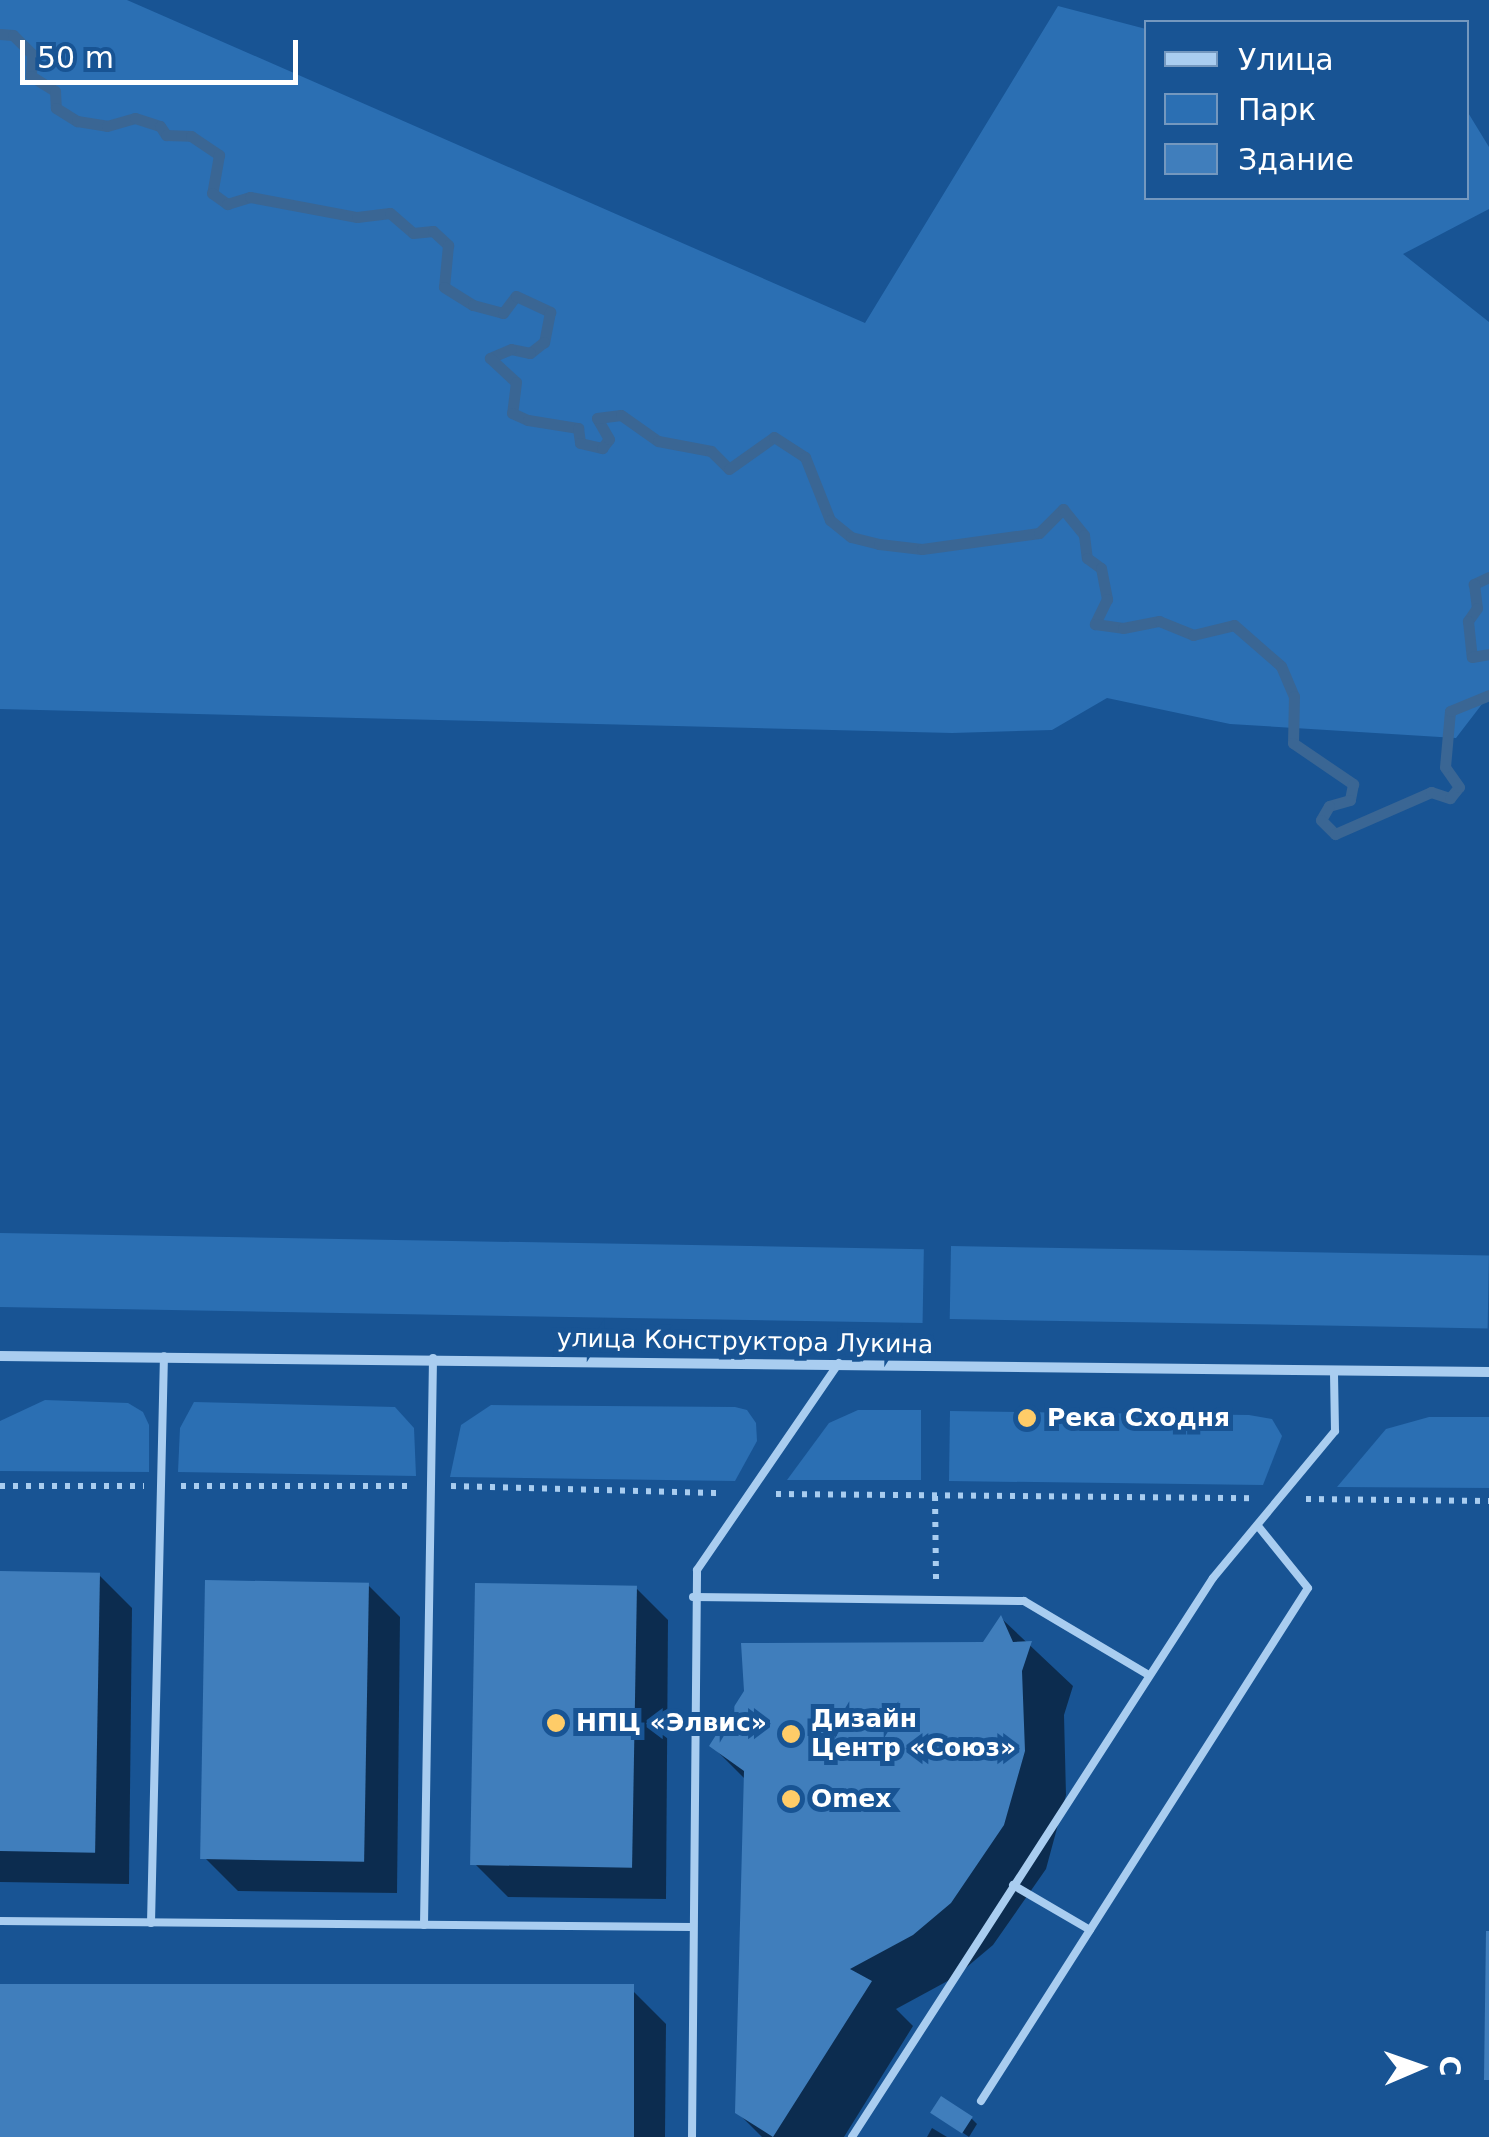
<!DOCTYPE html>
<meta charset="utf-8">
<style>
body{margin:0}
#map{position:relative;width:1489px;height:2137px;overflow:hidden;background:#185494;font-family:"DejaVu Sans",sans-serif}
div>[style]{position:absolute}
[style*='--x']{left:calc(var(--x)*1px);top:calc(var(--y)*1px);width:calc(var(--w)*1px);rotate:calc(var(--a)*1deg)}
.green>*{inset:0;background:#2b6fb3;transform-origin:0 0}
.shadow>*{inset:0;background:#0007}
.stream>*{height:11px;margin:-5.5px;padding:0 5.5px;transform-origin:5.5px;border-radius:5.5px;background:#3a6694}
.building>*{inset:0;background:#407ebc;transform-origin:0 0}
.path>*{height:6px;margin-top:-3px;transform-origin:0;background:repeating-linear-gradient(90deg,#a9cdf0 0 5px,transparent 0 13px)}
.service>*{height:8px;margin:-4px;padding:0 4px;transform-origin:4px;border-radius:4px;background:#a9cdf0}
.minor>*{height:10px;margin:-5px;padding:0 5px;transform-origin:5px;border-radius:5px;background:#a9cdf0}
.dots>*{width:28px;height:28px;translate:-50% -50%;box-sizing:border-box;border:5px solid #185494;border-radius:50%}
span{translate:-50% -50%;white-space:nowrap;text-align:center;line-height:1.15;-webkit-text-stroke:10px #185494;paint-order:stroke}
.street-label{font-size:25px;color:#fff}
.poi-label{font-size:25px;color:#fff;font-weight:700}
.left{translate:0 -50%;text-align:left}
.legend{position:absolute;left:1144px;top:20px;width:325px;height:180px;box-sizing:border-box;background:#185494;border:2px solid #7498bf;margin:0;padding:12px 18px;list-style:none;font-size:30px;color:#fff}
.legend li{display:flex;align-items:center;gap:20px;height:50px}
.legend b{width:50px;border:2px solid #7498bf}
.north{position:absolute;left:1369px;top:2017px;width:100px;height:100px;-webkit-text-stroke:8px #185494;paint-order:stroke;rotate:88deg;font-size:28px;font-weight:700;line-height:40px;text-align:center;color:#fff}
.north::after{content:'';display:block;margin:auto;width:35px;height:45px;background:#fff;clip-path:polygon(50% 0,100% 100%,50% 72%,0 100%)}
.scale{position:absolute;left:20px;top:40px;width:278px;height:45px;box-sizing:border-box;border:5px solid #fff;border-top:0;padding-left:12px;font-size:30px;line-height:35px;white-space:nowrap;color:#fff;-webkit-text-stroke:8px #185494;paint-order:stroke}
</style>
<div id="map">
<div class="green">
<i style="clip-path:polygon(0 0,127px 0,865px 323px,1058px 6px,1146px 29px,1146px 198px,1466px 198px,1467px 111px,1489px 147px,1489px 209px,1403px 254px,1489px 322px,1489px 695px,1456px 738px,1230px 724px,1107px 698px,1052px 730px,952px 733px,0 709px)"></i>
<i style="left:0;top:1233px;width:924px;height:74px;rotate:1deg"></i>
<i style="left:951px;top:1246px;width:538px;height:73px;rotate:1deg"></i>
<i style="clip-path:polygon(45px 1400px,128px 1403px,143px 1412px,149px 1425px,149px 1472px,0 1471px,0 1421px)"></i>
<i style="clip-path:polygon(194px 1402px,395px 1407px,414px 1428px,416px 1476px,178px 1472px,180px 1428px)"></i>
<i style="clip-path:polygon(491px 1405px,735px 1407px,747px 1410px,756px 1423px,757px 1441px,735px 1481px,450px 1477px,461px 1425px)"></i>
<i style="clip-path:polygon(858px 1410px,921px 1410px,921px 1480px,787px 1480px,829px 1423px)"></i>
<i style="clip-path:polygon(950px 1411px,1249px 1415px,1272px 1419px,1282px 1436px,1263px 1485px,949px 1481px)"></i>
<i style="clip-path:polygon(1429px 1417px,1489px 1417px,1489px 1488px,1337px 1487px,1386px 1429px)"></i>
</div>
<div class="shadow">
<i style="clip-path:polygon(0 1573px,99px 1575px,132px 1608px,129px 1884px,0 1882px)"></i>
<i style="clip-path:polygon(367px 1584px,400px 1617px,397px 1893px,238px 1891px,205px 1858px)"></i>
<i style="clip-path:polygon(636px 1588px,668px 1620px,666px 1899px,508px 1897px,475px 1864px)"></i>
<i style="clip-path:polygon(1001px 1618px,1073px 1686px,1064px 1715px,1066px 1795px,1046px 1869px,993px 1945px,955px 1977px,896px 2009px,913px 2026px,844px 2137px,762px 2137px,737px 2112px,746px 1780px,712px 1746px,984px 1645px)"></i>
<i style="clip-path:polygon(0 1986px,633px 1991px,666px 2024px,665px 2137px,0 2137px)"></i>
<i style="clip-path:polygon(934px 2113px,972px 2119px,977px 2124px,969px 2137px)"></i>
<i style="clip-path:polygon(932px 2128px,947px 2137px,927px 2137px)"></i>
</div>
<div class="stream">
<i style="--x:0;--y:34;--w:13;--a:4"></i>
<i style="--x:13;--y:35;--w:27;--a:45"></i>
<i style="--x:32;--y:54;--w:22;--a:93"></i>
<i style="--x:31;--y:76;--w:28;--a:32"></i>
<i style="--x:55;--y:91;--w:17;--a:87"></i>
<i style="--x:56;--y:108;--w:25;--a:32"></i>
<i style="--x:77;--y:121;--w:30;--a:9"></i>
<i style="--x:107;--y:126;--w:29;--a:-16"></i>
<i style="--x:135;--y:118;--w:26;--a:18"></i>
<i style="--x:160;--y:126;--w:11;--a:56"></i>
<i style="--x:166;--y:135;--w:25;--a:2"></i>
<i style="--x:191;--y:136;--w:34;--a:34"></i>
<i style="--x:219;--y:155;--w:39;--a:100"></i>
<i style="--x:212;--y:193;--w:19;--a:36"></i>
<i style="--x:227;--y:204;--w:24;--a:-17"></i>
<i style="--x:250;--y:197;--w:109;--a:10.6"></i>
<i style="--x:357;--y:217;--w:33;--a:-7"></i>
<i style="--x:390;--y:213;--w:30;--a:41"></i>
<i style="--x:413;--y:233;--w:20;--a:-6"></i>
<i style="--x:433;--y:231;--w:21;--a:43"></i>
<i style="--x:448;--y:245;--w:42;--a:95.4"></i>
<i style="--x:444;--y:287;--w:34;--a:32"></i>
<i style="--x:473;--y:305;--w:31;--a:15"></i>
<i style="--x:503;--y:313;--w:21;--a:-53"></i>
<i style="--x:516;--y:296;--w:38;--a:25"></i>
<i style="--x:550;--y:312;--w:31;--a:101"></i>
<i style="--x:544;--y:342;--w:18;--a:142"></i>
<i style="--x:530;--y:353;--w:19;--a:-168"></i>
<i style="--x:511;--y:349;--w:23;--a:157"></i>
<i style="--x:490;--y:358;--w:35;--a:43"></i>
<i style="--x:516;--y:382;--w:31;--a:97"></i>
<i style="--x:512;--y:413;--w:17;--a:24"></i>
<i style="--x:528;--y:420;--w:51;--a:9.1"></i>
<i style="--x:578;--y:428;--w:15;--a:82"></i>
<i style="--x:580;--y:443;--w:23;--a:13"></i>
<i style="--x:602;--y:448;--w:11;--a:-52"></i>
<i style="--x:609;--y:439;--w:24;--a:-120"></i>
<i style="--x:597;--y:418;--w:24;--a:-7"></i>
<i style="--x:621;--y:415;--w:45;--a:35.1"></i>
<i style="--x:658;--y:441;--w:54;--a:10.7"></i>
<i style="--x:711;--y:451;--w:25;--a:45"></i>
<i style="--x:729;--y:469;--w:55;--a:-35.4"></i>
<i style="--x:774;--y:437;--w:37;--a:33"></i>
<i style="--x:805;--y:457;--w:68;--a:68.4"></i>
<i style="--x:830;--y:520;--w:27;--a:39"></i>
<i style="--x:851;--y:537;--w:29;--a:14"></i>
<i style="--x:879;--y:544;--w:43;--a:6.6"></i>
<i style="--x:922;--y:549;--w:118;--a:-7.8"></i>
<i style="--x:1039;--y:533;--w:34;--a:-45"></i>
<i style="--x:1063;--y:509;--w:33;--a:51"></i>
<i style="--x:1084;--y:535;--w:23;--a:83"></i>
<i style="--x:1087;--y:558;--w:17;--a:36"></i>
<i style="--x:1101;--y:568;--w:32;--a:79"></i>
<i style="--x:1107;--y:599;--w:28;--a:116"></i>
<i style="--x:1095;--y:624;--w:28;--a:8"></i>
<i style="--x:1123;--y:628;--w:37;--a:-11"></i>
<i style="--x:1159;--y:621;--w:37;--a:22"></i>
<i style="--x:1193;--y:635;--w:42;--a:-13.7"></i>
<i style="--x:1234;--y:625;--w:62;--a:41.1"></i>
<i style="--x:1281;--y:666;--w:33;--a:67"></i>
<i style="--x:1294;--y:696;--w:47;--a:91.2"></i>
<i style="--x:1293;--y:743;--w:73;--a:34.3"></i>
<i style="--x:1353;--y:784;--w:16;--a:101"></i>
<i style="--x:1350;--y:800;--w:22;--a:164"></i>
<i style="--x:1329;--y:806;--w:16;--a:120"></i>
<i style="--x:1321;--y:820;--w:20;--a:45"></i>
<i style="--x:1335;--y:834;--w:105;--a:-23.6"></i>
<i style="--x:1431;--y:792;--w:20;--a:18"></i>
<i style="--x:1450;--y:798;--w:14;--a:-51"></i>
<i style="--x:1459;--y:787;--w:24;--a:-125"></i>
<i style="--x:1445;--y:767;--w:56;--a:-84.9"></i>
<i style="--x:1450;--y:711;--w:42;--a:-22.3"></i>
<i style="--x:1489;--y:577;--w:17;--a:155"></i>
<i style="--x:1474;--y:584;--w:24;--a:83"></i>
<i style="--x:1477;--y:608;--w:16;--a:125"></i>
<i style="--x:1468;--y:621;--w:36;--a:84"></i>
<i style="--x:1472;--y:657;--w:17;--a:-10"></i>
</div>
<div class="building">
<i style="left:0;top:1571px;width:100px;height:280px;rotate:1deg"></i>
<i style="left:205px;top:1580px;width:164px;height:279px;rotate:1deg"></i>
<i style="left:475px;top:1583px;width:162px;height:282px;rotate:1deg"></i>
<i style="clip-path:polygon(1001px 1615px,1013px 1642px,1032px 1641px,1022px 1671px,1025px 1751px,1004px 1825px,951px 1903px,913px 1935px,850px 1969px,872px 1981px,773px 2137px,735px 2113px,744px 1771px,709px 1746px,744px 1691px,741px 1643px,983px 1642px)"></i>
<i style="clip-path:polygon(1486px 1931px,1489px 1931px,1489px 2080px,1484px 2080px)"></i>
<i style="left:0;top:1984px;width:634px;height:153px"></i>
<i style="left:941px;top:2096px;width:38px;height:20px;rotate:33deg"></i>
</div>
<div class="path">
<i style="--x:0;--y:1486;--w:144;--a:0"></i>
<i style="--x:181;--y:1486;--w:233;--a:0"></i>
<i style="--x:451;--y:1486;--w:273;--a:1.5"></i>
<i style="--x:776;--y:1494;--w:478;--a:0.5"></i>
<i style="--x:935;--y:1496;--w:87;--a:89.3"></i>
<i style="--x:1306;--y:1499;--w:183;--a:0.6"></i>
</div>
<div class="service">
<i style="--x:693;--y:1597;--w:331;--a:0.7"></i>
<i style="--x:1024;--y:1601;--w:143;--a:30.7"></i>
<i style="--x:1013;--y:1885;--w:89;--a:30.3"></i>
<i style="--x:0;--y:1921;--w:692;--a:0.5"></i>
<i style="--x:151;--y:1923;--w:567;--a:-88.69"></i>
<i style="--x:424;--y:1925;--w:567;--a:-89.09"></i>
<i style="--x:981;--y:2101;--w:608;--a:-57.49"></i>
<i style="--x:1308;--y:1588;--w:80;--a:-128.9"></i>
<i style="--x:692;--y:2137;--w:567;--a:-89.49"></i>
<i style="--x:697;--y:1570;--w:251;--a:-55.6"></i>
<i style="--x:852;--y:2137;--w:665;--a:-57.15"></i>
<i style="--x:1213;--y:1578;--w:191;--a:-50.3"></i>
<i style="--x:1335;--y:1431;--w:60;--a:-91"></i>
</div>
<div class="minor">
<i style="--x:0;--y:1356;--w:1489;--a:0.62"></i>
</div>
<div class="dots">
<i style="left:1027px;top:1418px;background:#ffcc68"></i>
<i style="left:556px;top:1723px;background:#ffcc68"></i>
<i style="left:791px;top:1734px;background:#ffcc68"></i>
<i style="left:791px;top:1799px;background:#ffcc68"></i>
</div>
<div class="street-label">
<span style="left:745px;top:1342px;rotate:1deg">улица Конструктора Лукина</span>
</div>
<div class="poi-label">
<span class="left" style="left:1047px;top:1418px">Река Сходня</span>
<span class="left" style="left:811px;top:1734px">Дизайн<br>Центр «Союз»</span>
<span class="left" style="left:576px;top:1723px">НПЦ «Элвис»</span>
<span class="left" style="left:811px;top:1799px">Omex</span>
</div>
<ul class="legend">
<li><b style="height:12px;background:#a9cdf0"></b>Улица</li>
<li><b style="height:28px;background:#2b6fb3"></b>Парк</li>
<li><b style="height:28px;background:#407ebc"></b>Здание</li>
</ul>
<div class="north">С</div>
<div class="scale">50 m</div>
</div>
